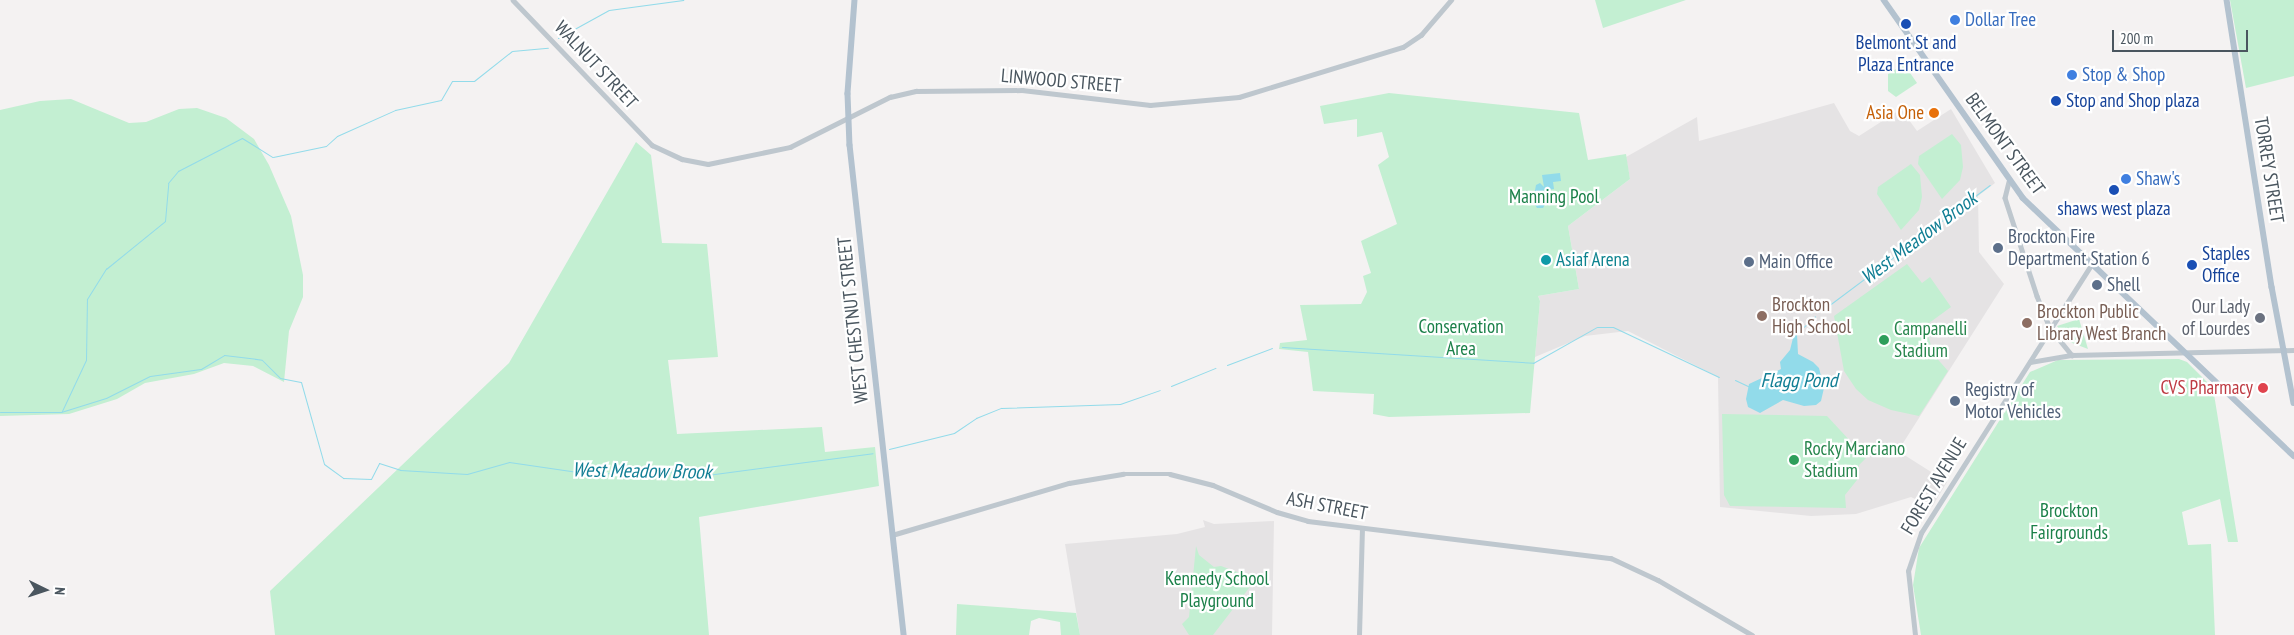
<!DOCTYPE html>
<style>
body{margin:0}
#map{position:relative;width:2294px;height:635px;overflow:hidden;background:#f4f2f2;font-family:"PT Sans Narrow",sans-serif}
div>[style]{position:absolute}
[style*='--x']{left:calc(var(--x)*1px);top:calc(var(--y)*1px);width:calc(var(--w)*1px);rotate:calc(var(--a)*1deg)}
.education>*{inset:0;background:#e5e3e4}
.green>*{inset:0;background:#c3efd2}
.water>*{inset:0;background:#92dbea}
.stream>*{height:1px;margin:-0.5px;padding:0 0.5px;transform-origin:0.5px;border-radius:0.5px;background:#92dbea}
.minor>*{height:4.5px;margin:-2.25px;padding:0 2.25px;transform-origin:2.25px;border-radius:2.25px;background:#bec7ce}
.major>*{height:5.5px;margin:-2.75px;padding:0 2.75px;transform-origin:2.75px;border-radius:2.75px;background:#b3c2cf}
.dots>*{width:14px;height:14px;translate:-50% -50%;box-sizing:border-box;border:2px solid #fff;border-radius:50%}
span{translate:-50% -50%;white-space:nowrap;text-align:center;line-height:1.15;-webkit-text-stroke:4.5px #fff;paint-order:stroke}
.shop-label{font-size:19px;color:#366cbe}
.left{translate:0 -50%;text-align:left}
.transit-label{font-size:19px;color:#164399}
.street-label{font-size:19px;color:#4a565f}
.food-label{font-size:19px;color:#c56008}
.right{translate:-100% -50%;text-align:right}
.park-label{font-size:19px;color:#1b8049}
.service-label{font-size:19px;color:#4e5e75}
.culture-label{font-size:19px;color:#0d838f}
.education-label{font-size:19px;color:#785e54}
.worship-label{font-size:19px;color:#5b616d}
.leisure-label{font-size:19px;color:#27864d}
.health-label{font-size:19px;color:#be3a42}
.water-label{font-size:20px;color:#117e94;font-style:italic}
.north{position:absolute;left:20px;top:565px;width:50px;height:50px;-webkit-text-stroke:4px #fff;paint-order:stroke;rotate:94deg;font-size:14px;font-weight:700;line-height:20px;text-align:center;color:#4a565f}
.north::after{content:'';display:block;margin:auto;width:18px;height:22px;background:#4a565f;clip-path:polygon(50% 0,100% 100%,50% 72%,0 100%)}
.scale{position:absolute;left:2112px;top:30px;width:136px;height:22px;box-sizing:border-box;border:2px solid #4a565f;border-top:0;padding-left:6px;font-size:15px;line-height:18px;white-space:nowrap;color:#4a565f;-webkit-text-stroke:4px #fff;paint-order:stroke}
</style>
<div id="map">
<div class="education">
<i style="clip-path:polygon(1834px 103px,1850px 131px,1859px 136px,1901px 109px,1917px 131px,1951px 109px,1995px 183px,1978px 196px,1979px 252px,2004px 284px,1898px 451px,1947px 482px,1932px 507px,1911px 497px,1856px 514px,1811px 516px,1720px 507px,1718px 377px,1628px 331px,1585px 336px,1535px 357px,1540px 301px,1538px 296px,1579px 289px,1568px 226px,1630px 179px,1626px 157px,1697px 117px,1699px 141px)"></i>
<i style="clip-path:polygon(1203px 520px,1214px 524px,1274px 521px,1272px 635px,1080px 635px,1065px 544px,1177px 534px,1205px 527px)"></i>
</div>
<div class="green">
<i style="clip-path:polygon(1595px 0,1686px 0,1603px 28px)"></i>
<i style="clip-path:polygon(2230px 0,2294px 0,2294px 76px,2246px 88px)"></i>
<i style="clip-path:polygon(1904px 64px,1917px 83px,1896px 97px,1888px 91px,1888px 74px)"></i>
<i style="clip-path:polygon(1389px 93px,1579px 113px,1588px 160px,1626px 154px,1630px 179px,1568px 226px,1579px 289px,1538px 296px,1540px 301px,1530px 413px,1389px 417px,1373px 414px,1374px 394px,1313px 391px,1308px 352px,1279px 349px,1280px 343px,1307px 340px,1300px 305px,1361px 304px,1367px 292px,1363px 276px,1371px 273px,1361px 241px,1397px 224px,1378px 165px,1389px 157px,1382px 132px,1357px 137px,1357px 119px,1324px 124px,1320px 106px)"></i>
<i style="clip-path:polygon(71px 99px,129px 123px,146px 122px,179px 109px,197px 108px,226px 118px,254px 139px,269px 165px,291px 216px,303px 275px,303px 297px,289px 331px,284px 382px,253px 366px,224px 363px,194px 374px,145px 383px,117px 399px,69px 414px,0 416px,0 110px,40px 101px)"></i>
<i style="clip-path:polygon(1952px 134px,1961px 145px,1963px 167px,1960px 180px,1942px 199px,1918px 164px,1919px 156px)"></i>
<i style="clip-path:polygon(636px 142px,651px 155px,662px 243px,707px 244px,718px 357px,668px 360px,677px 434px,822px 427px,825px 452px,875px 447px,879px 486px,699px 517px,709px 635px,275px 635px,270px 591px,509px 363px)"></i>
<i style="clip-path:polygon(1911px 164px,1920px 175px,1922px 197px,1919px 210px,1901px 230px,1877px 194px,1878px 187px)"></i>
<i style="clip-path:polygon(1907px 264px,1922px 283px,1930px 277px,1951px 307px,1925px 326px,1934px 355px,1948px 371px,1919px 416px,1891px 410px,1868px 400px,1856px 389px,1844px 371px,1834px 316px)"></i>
<i style="clip-path:polygon(2079px 319px,2088px 349px,2067px 341px,2057px 326px)"></i>
<i style="clip-path:polygon(2179px 359px,2187px 362px,2213px 388px,2238px 542px,2228px 542px,2220px 499px,2182px 512px,2188px 545px,2211px 544px,2215px 635px,1921px 635px,1913px 585px,1919px 548px,2030px 372px,2058px 360px)"></i>
<i style="clip-path:polygon(1722px 414px,1827px 416px,1866px 458px,1859px 465px,1857px 480px,1845px 495px,1846px 508px,1730px 506px,1724px 495px)"></i>
<i style="clip-path:polygon(1196px 546px,1199px 555px,1214px 567px,1221px 566px,1256px 579px,1213px 635px,1189px 635px,1182px 624px,1189px 617px)"></i>
<i style="clip-path:polygon(957px 604px,1076px 613px,1080px 635px,1061px 635px,1060px 622px,1039px 618px,1031px 621px,1029px 635px,956px 635px)"></i>
</div>
<div class="water">
<i style="clip-path:polygon(1560px 173px,1561px 181px,1553px 182px,1554px 189px,1540px 191px,1544px 192px,1546px 203px,1543px 208px,1537px 208px,1533px 201px,1536px 185px,1540px 183px,1544px 187px,1542px 175px)"></i>
<i style="clip-path:polygon(1794px 334px,1797px 334px,1798px 354px,1813px 362px,1819px 368px,1824px 388px,1821px 401px,1816px 405px,1804px 406px,1783px 400px,1760px 413px,1748px 407px,1746px 399px,1749px 384px,1781px 369px,1780px 362px,1790px 350px)"></i>
</div>
<div class="stream">
<i style="--x:558;--y:38;--w:58;--a:-28.8"></i>
<i style="--x:609;--y:10;--w:75;--a:-7.7"></i>
<i style="--x:1824;--y:309;--w:207;--a:-36.8"></i>
<i style="--x:1796;--y:334;--w:26;--a:-43"></i>
<i style="--x:1282;--y:347;--w:252;--a:3.6"></i>
<i style="--x:1533;--y:363;--w:73;--a:-29.4"></i>
<i style="--x:1597;--y:327;--w:16;--a:0"></i>
<i style="--x:1613;--y:327;--w:117;--a:25.3"></i>
<i style="--x:1227;--y:365;--w:48;--a:-20.7"></i>
<i style="--x:1735;--y:380;--w:17;--a:25"></i>
<i style="--x:1171;--y:386;--w:48;--a:-22.2"></i>
<i style="--x:62;--y:411;--w:56;--a:-64.8"></i>
<i style="--x:86;--y:360;--w:61;--a:-89.1"></i>
<i style="--x:87;--y:299;--w:36;--a:-58"></i>
<i style="--x:106;--y:269;--w:76;--a:-39.1"></i>
<i style="--x:165;--y:221;--w:38;--a:-85"></i>
<i style="--x:168;--y:183;--w:16;--a:-50"></i>
<i style="--x:178;--y:171;--w:72;--a:-27.3"></i>
<i style="--x:242;--y:138;--w:36;--a:32"></i>
<i style="--x:273;--y:157;--w:54;--a:-11.7"></i>
<i style="--x:326;--y:146;--w:15;--a:-42"></i>
<i style="--x:337;--y:136;--w:64;--a:-24.1"></i>
<i style="--x:395;--y:110;--w:47;--a:-12.3"></i>
<i style="--x:441;--y:100;--w:22;--a:-60"></i>
<i style="--x:452;--y:81;--w:22;--a:0"></i>
<i style="--x:474;--y:81;--w:48;--a:-38.3"></i>
<i style="--x:512;--y:51;--w:36;--a:-5"></i>
<i style="--x:0;--y:412;--w:61;--a:0"></i>
<i style="--x:61;--y:412;--w:47;--a:-17.3"></i>
<i style="--x:106;--y:398;--w:49;--a:-26.6"></i>
<i style="--x:150;--y:376;--w:51;--a:-7.8"></i>
<i style="--x:201;--y:369;--w:27;--a:-31"></i>
<i style="--x:224;--y:355;--w:38;--a:7"></i>
<i style="--x:262;--y:360;--w:25;--a:45"></i>
<i style="--x:280;--y:378;--w:21;--a:11"></i>
<i style="--x:301;--y:382;--w:85;--a:74.3"></i>
<i style="--x:324;--y:464;--w:24;--a:36"></i>
<i style="--x:343;--y:478;--w:28;--a:2"></i>
<i style="--x:371;--y:479;--w:18;--a:-63"></i>
<i style="--x:379;--y:463;--w:22;--a:18"></i>
<i style="--x:400;--y:470;--w:67;--a:3.4"></i>
<i style="--x:467;--y:474;--w:44;--a:-15.9"></i>
<i style="--x:509;--y:462;--w:83;--a:8.3"></i>
<i style="--x:591;--y:474;--w:63;--a:-2.7"></i>
<i style="--x:654;--y:471;--w:53;--a:4.3"></i>
<i style="--x:707;--y:475;--w:167;--a:-7.5"></i>
<i style="--x:889;--y:449;--w:67;--a:-13.8"></i>
<i style="--x:954;--y:433;--w:27;--a:-34"></i>
<i style="--x:976;--y:418;--w:27;--a:-22"></i>
<i style="--x:1001;--y:408;--w:119;--a:-1.9"></i>
<i style="--x:1120;--y:404;--w:42;--a:-19.3"></i>
</div>
<div class="minor">
<i style="--x:513;--y:0;--w:201;--a:46.2"></i>
<i style="--x:652;--y:145;--w:33;--a:25"></i>
<i style="--x:682;--y:159;--w:26;--a:11"></i>
<i style="--x:708;--y:164;--w:84;--a:-11.7"></i>
<i style="--x:790;--y:147;--w:112;--a:-26.6"></i>
<i style="--x:890;--y:97;--w:27;--a:-13"></i>
<i style="--x:916;--y:91;--w:106;--a:-0.5"></i>
<i style="--x:1022;--y:90;--w:129;--a:6.7"></i>
<i style="--x:1150;--y:105;--w:89;--a:-5.1"></i>
<i style="--x:1239;--y:97;--w:171;--a:-17"></i>
<i style="--x:1403;--y:47;--w:22;--a:-34"></i>
<i style="--x:1421;--y:35;--w:46;--a:-49.4"></i>
<i style="--x:2009;--y:182;--w:16;--a:104"></i>
<i style="--x:2005;--y:198;--w:103;--a:71.9"></i>
<i style="--x:2037;--y:296;--w:35;--a:68"></i>
<i style="--x:2050;--y:328;--w:35;--a:51"></i>
<i style="--x:2072;--y:355;--w:222;--a:-1.3"></i>
<i style="--x:2030;--y:362;--w:43;--a:-9.5"></i>
<i style="--x:892;--y:535;--w:184;--a:-16.4"></i>
<i style="--x:1069;--y:483;--w:55;--a:-9.5"></i>
<i style="--x:1123;--y:474;--w:47;--a:0"></i>
<i style="--x:1170;--y:474;--w:44;--a:14.3"></i>
<i style="--x:1213;--y:485;--w:69;--a:22.9"></i>
<i style="--x:1277;--y:512;--w:32;--a:16"></i>
<i style="--x:1308;--y:521;--w:305;--a:7"></i>
<i style="--x:1611;--y:558;--w:52;--a:25.1"></i>
<i style="--x:1658;--y:580;--w:109;--a:30.3"></i>
<i style="--x:1359;--y:635;--w:106;--a:-88.4"></i>
<i style="--x:1915;--y:635;--w:64;--a:-96.2"></i>
<i style="--x:1908;--y:571;--w:40;--a:-71.1"></i>
<i style="--x:1921;--y:533;--w:319;--a:-57.6"></i>
</div>
<div class="major">
<i style="--x:855;--y:0;--w:94;--a:94.3"></i>
<i style="--x:848;--y:94;--w:51;--a:87.8"></i>
<i style="--x:850;--y:145;--w:493;--a:83.7"></i>
<i style="--x:1884;--y:0;--w:242;--a:54.9"></i>
<i style="--x:2023;--y:198;--w:374;--a:43.6"></i>
<i style="--x:2227;--y:0;--w:291;--a:81.1"></i>
<i style="--x:2272;--y:287;--w:118;--a:79.3"></i>
</div>
<div class="dots">
<i style="left:1955px;top:20px;background:#3f7fe0"></i>
<i style="left:1906px;top:24px;background:#1a4fb4"></i>
<i style="left:2072px;top:75px;background:#3f7fe0"></i>
<i style="left:2056px;top:101px;background:#1a4fb4"></i>
<i style="left:1934px;top:113px;background:#e8710a"></i>
<i style="left:2126px;top:179px;background:#3f7fe0"></i>
<i style="left:2114px;top:190px;background:#1a4fb4"></i>
<i style="left:1998px;top:248px;background:#5c6f8a"></i>
<i style="left:1546px;top:260px;background:#0f9aa8"></i>
<i style="left:1749px;top:262px;background:#5c6f8a"></i>
<i style="left:2192px;top:265px;background:#1a4fb4"></i>
<i style="left:2097px;top:285px;background:#5c6f8a"></i>
<i style="left:1762px;top:316px;background:#8d6e63"></i>
<i style="left:2260px;top:318px;background:#6b7280"></i>
<i style="left:2027px;top:323px;background:#8d6e63"></i>
<i style="left:1884px;top:340px;background:#2e9e5b"></i>
<i style="left:2263px;top:388px;background:#e0444e"></i>
<i style="left:1955px;top:401px;background:#5c6f8a"></i>
<i style="left:1794px;top:460px;background:#2e9e5b"></i>
</div>
<div class="shop-label">
<span class="left" style="left:1965px;top:20px">Dollar Tree</span>
<span class="left" style="left:2082px;top:75px">Stop &amp; Shop</span>
<span class="left" style="left:2136px;top:179px">Shaw's</span>
</div>
<div class="transit-label">
<span style="left:1906px;top:54px">Belmont St and<br>Plaza Entrance</span>
<span class="left" style="left:2066px;top:101px">Stop and Shop plaza</span>
<span style="left:2114px;top:209px">shaws west plaza</span>
<span class="left" style="left:2202px;top:265px">Staples<br>Office</span>
</div>
<div class="street-label">
<span style="left:596px;top:65px;rotate:47deg">WALNUT STREET</span>
<span style="left:1061px;top:81px;rotate:5deg">LINWOOD STREET</span>
<span style="left:2005px;top:144px;rotate:54deg">BELMONT STREET</span>
<span style="left:2269px;top:170px;rotate:81deg">TORREY STREET</span>
<span style="left:853px;top:320px;rotate:-96deg">WEST CHESTNUT STREET</span>
<span style="left:1934px;top:486px;rotate:-59deg">FOREST AVENUE</span>
<span style="left:1327px;top:506px;rotate:11deg">ASH STREET</span>
</div>
<div class="food-label">
<span class="right" style="left:1924px;top:113px">Asia One</span>
</div>
<div class="park-label">
<span style="left:1554px;top:197px">Manning Pool</span>
<span style="left:1461px;top:338px">Conservation<br>Area</span>
<span style="left:2069px;top:522px">Brockton<br>Fairgrounds</span>
<span style="left:1217px;top:590px">Kennedy School<br>Playground</span>
</div>
<div class="service-label">
<span class="left" style="left:2008px;top:248px">Brockton Fire<br>Department Station 6</span>
<span class="left" style="left:1759px;top:262px">Main Office</span>
<span class="left" style="left:2107px;top:285px">Shell</span>
<span class="left" style="left:1965px;top:401px">Registry of<br>Motor Vehicles</span>
</div>
<div class="culture-label">
<span class="left" style="left:1556px;top:260px">Asiaf Arena</span>
</div>
<div class="education-label">
<span class="left" style="left:1772px;top:316px">Brockton<br>High School</span>
<span class="left" style="left:2037px;top:323px">Brockton Public<br>Library West Branch</span>
</div>
<div class="worship-label">
<span class="right" style="left:2250px;top:318px">Our Lady<br>of Lourdes</span>
</div>
<div class="leisure-label">
<span class="left" style="left:1894px;top:340px">Campanelli<br>Stadium</span>
<span class="left" style="left:1804px;top:460px">Rocky Marciano<br>Stadium</span>
</div>
<div class="health-label">
<span class="right" style="left:2253px;top:388px">CVS Pharmacy</span>
</div>
<div class="water-label">
<span style="left:1919px;top:238px;rotate:-37deg">West Meadow Brook</span>
<span style="left:1799px;top:380px">Flagg Pond</span>
<span style="left:642px;top:471px;rotate:1deg">West Meadow Brook</span>
</div>
<div class="north">N</div>
<div class="scale">200 m</div>
</div>
